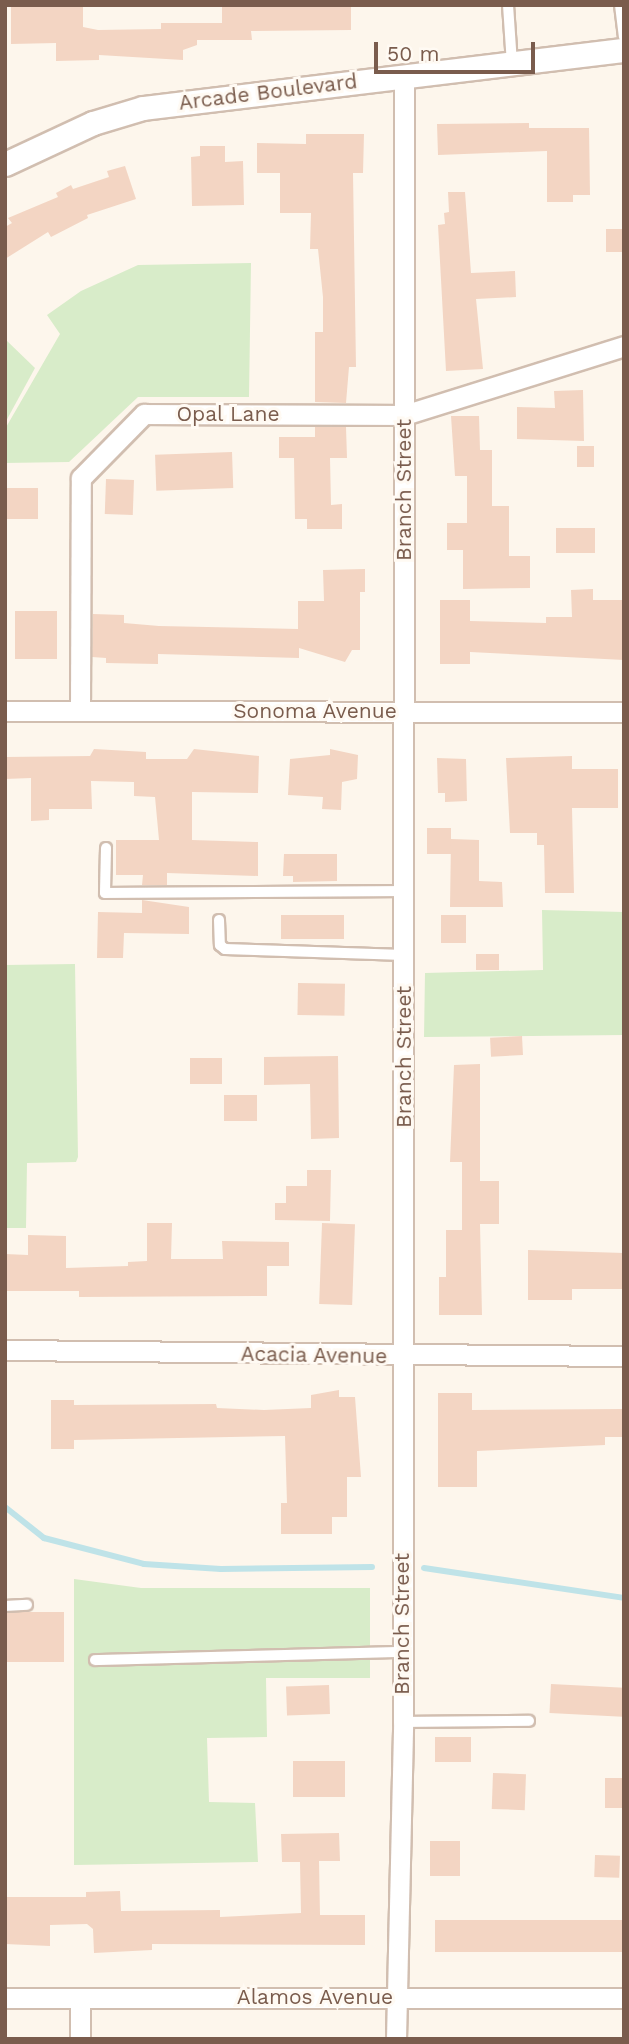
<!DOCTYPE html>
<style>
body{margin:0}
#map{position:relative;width:629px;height:2044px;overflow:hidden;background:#fdf6ec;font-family:"Work Sans",sans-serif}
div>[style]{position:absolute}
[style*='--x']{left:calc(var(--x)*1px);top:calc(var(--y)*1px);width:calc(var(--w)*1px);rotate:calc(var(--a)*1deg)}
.green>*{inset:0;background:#d8ecc9}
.stream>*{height:6px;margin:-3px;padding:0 3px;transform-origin:3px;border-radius:3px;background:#bfe3e8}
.building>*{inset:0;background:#f3d5c3;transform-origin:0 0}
.roads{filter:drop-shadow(2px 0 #d1beb0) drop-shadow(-2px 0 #d1beb0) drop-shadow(0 2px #d1beb0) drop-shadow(0 -2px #d1beb0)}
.service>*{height:10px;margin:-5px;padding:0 5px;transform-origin:5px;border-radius:5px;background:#fff}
.minor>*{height:19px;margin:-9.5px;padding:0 9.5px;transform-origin:9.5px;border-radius:9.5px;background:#fff}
.tertiary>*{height:23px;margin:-11.5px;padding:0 11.5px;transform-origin:11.5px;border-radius:11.5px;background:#fff}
span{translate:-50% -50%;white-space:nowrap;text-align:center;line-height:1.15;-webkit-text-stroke:6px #fffaf3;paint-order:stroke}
.street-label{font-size:21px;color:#7a5c4d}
.frame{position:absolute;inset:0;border:7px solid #7a5c4d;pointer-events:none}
.scale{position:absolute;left:374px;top:42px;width:161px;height:32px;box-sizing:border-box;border:4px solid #7a5c4d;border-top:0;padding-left:9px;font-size:21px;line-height:24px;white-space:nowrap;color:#7a5c4d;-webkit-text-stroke:5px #fffaf3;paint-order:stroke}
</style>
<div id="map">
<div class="green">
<i style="clip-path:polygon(251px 263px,249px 397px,138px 397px,69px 462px,5px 463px,5px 429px,60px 334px,47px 315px,81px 291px,138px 265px)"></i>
<i style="clip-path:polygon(5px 339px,35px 368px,5px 423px)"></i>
<i style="clip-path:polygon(542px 910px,624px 912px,624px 1035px,424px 1037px,425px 973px,543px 970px)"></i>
<i style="clip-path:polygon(75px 964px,78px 1157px,76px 1162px,27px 1163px,26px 1228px,5px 1228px,5px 965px)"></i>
<i style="clip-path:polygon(74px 1579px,141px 1588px,370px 1588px,370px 1678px,266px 1678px,267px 1737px,207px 1738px,209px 1802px,255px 1803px,258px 1862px,74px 1865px)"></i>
</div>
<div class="stream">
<i style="--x:5;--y:1507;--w:50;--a:38.5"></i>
<i style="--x:44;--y:1538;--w:103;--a:14.6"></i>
<i style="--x:144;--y:1564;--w:77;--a:3.7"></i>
<i style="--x:221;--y:1569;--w:151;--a:-0.8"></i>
<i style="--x:424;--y:1568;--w:202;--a:8.5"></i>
</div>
<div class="building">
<i style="clip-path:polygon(11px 5px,83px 5px,83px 27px,98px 30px,161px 29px,161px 23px,222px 23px,222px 5px,351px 5px,351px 30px,251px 31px,252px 40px,197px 40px,197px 45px,183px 50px,183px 60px,99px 55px,99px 60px,56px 61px,56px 43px,11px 44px)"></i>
<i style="clip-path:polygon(529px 123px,529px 128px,589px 128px,590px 195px,573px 195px,573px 202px,547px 202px,547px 151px,438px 155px,437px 124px)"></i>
<i style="clip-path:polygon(306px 134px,364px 134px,363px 173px,353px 173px,356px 367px,349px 367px,346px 403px,315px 402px,315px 332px,323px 332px,323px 297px,318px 249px,310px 249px,311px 213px,280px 213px,280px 173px,257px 173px,257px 143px,306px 144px)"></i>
<i style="clip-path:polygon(200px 146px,225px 146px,225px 162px,243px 161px,244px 205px,192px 206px,191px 157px,200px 156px)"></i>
<i style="clip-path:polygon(125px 166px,136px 199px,87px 215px,88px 218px,51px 237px,48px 232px,5px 259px,5px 227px,12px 223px,8px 218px,58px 197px,56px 193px,71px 185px,73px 189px,109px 177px,107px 171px)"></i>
<i style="clip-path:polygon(448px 192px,465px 192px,471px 273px,515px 271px,516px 297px,476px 299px,483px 369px,446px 371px,438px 225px,445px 224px,444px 213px,449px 212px)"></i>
<i style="left:606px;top:229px;width:18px;height:23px"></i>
<i style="clip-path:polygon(583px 390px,584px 441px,517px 439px,517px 407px,555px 408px,554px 391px)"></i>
<i style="clip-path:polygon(451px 416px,479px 416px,480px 450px,492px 450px,492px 506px,509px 506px,509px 556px,530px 556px,530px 588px,463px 589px,463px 550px,447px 550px,447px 523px,467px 523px,467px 476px,455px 476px)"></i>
<i style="clip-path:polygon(315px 427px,346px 427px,347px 458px,330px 458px,331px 505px,342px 504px,342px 529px,307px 529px,307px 519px,295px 519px,294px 458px,279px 458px,279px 437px,315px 437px)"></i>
<i style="left:577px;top:446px;width:17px;height:21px"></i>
<i style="left:232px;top:452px;width:36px;height:77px;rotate:88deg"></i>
<i style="left:106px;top:479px;width:28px;height:35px;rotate:2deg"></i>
<i style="left:5px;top:488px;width:33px;height:31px"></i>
<i style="left:556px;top:528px;width:39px;height:25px"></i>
<i style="clip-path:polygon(365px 569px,365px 592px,360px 592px,360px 650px,352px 650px,345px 662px,299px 648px,299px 658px,158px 654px,158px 664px,106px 663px,106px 658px,92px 657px,93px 614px,124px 615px,124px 623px,159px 626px,298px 629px,298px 601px,324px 601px,323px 570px)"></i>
<i style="clip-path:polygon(593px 589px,593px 600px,624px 600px,624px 660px,470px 652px,470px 664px,440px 664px,440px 600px,470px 600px,470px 621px,546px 623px,546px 617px,572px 617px,571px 590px)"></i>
<i style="left:15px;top:611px;width:42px;height:48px"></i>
<i style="clip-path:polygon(94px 749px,146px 752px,146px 759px,187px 759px,194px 749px,259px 756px,258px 793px,192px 792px,192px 840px,258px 842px,258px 876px,167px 873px,167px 885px,142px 885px,143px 875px,116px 875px,116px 840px,159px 840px,155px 797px,134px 796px,134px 782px,91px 781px,92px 809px,49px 809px,49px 820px,31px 821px,31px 778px,5px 779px,5px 757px,90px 756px)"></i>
<i style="clip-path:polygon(330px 749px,358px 755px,357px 779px,342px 782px,341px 810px,322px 809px,323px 797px,288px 795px,290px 759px,330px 755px)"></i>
<i style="clip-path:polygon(572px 756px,572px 769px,618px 769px,618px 808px,572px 808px,574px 893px,545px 893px,544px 845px,537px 845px,537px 833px,510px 833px,506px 758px)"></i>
<i style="clip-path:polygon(437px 758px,466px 759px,467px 801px,445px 802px,445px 793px,438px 793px)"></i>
<i style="left:427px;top:828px;width:24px;height:26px"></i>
<i style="clip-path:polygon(451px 839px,479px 840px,479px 881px,502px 882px,503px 907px,450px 907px)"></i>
<i style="clip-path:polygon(284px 854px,337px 854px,337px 881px,293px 882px,293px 876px,283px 876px)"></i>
<i style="clip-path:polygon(142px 900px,189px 907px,189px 934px,124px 933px,123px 958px,97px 958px,98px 912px,142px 913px)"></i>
<i style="left:344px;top:915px;width:24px;height:63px;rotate:90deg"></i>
<i style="left:441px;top:915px;width:25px;height:28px"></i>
<i style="left:476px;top:954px;width:23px;height:16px"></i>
<i style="left:298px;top:983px;width:47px;height:32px;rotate:1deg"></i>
<i style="left:522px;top:1036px;width:19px;height:32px;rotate:87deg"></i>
<i style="clip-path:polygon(338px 1056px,339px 1138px,311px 1139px,310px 1084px,264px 1085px,264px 1057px)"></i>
<i style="left:190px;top:1058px;width:32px;height:26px"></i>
<i style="clip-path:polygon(480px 1064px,480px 1181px,499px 1181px,499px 1224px,480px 1224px,482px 1315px,439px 1315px,439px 1277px,446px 1277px,446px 1230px,462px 1230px,462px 1162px,450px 1162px,454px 1065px)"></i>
<i style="left:224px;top:1095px;width:33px;height:26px"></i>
<i style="clip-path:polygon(307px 1170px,331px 1170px,330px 1221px,275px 1220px,275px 1203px,286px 1203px,286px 1186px,307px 1186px)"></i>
<i style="clip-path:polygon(147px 1223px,172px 1223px,171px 1259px,223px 1259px,222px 1241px,289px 1242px,289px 1266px,267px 1266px,267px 1296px,79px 1297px,79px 1291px,5px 1291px,5px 1254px,28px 1255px,28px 1235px,66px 1236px,66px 1268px,128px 1266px,128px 1262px,147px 1261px)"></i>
<i style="left:322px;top:1223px;width:33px;height:81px;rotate:2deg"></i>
<i style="clip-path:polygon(528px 1250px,624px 1253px,624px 1289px,572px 1289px,572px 1300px,528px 1300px)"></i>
<i style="clip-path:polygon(339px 1390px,339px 1397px,355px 1397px,361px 1477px,347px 1477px,347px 1517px,332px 1517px,332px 1534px,281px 1534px,281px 1503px,287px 1503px,285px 1436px,74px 1440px,74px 1449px,51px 1449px,51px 1400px,74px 1400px,74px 1405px,216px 1404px,217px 1408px,264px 1410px,311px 1408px,311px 1395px)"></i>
<i style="clip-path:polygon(438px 1393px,472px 1393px,472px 1410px,622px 1409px,622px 1437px,605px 1437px,605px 1445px,477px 1451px,477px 1487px,438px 1487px)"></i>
<i style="left:64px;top:1612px;width:50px;height:59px;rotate:90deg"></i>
<i style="left:551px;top:1684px;width:73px;height:29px;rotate:3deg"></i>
<i style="left:329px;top:1685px;width:29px;height:43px;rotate:88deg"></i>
<i style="left:435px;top:1737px;width:36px;height:25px"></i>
<i style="left:293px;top:1761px;width:52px;height:36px"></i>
<i style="left:493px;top:1773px;width:33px;height:36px;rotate:2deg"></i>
<i style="left:624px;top:1778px;width:30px;height:19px;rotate:90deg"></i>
<i style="clip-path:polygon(339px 1833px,340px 1861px,319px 1861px,320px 1915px,365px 1915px,365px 1945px,152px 1944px,152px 1950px,94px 1953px,93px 1929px,87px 1924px,50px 1925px,50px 1946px,5px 1944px,5px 1897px,86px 1897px,86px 1892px,120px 1891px,121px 1911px,220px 1910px,220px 1917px,301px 1913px,300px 1862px,282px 1862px,281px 1834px)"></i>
<i style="left:430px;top:1841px;width:30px;height:35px"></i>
<i style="left:595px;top:1855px;width:25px;height:22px;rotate:2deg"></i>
<i style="left:624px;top:1920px;width:32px;height:189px;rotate:90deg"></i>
</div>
<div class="roads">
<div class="service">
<i style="--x:508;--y:5;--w:58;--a:86.1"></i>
<i style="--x:620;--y:5;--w:32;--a:83"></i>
<i style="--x:106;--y:848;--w:45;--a:91.3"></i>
<i style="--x:105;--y:893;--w:299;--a:-0.4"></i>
<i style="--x:219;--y:920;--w:25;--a:88"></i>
<i style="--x:220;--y:945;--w:6;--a:39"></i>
<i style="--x:225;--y:949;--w:179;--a:1.9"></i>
<i style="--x:5;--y:1606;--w:22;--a:-3"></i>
<i style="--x:95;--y:1660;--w:306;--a:-1.5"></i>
<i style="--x:403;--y:1722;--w:126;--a:-0.5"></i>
</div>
<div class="minor">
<i style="--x:5;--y:711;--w:619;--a:0.09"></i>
<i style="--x:80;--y:711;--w:233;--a:-89.8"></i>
<i style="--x:81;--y:478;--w:90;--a:-45.5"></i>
<i style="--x:144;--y:414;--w:260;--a:0.2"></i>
<i style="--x:404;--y:415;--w:231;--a:-17.4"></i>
<i style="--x:5;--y:1350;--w:619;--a:0.56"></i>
<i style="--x:5;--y:1998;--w:619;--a:0"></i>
<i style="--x:80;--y:2039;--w:41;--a:-90"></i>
<i style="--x:396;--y:2039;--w:317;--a:-88.7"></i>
<i style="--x:403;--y:1722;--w:1646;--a:-89.97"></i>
</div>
<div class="tertiary">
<i style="--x:5;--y:164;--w:97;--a:-25"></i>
<i style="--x:93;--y:123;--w:52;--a:-16.7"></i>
<i style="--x:143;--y:108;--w:484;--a:-6.9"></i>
</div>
</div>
<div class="street-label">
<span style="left:268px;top:92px;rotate:-7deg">Arcade Boulevard</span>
<span style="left:228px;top:414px">Opal Lane</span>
<span style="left:404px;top:490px;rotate:-90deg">Branch Street</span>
<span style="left:315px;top:711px">Sonoma Avenue</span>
<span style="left:404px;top:1057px;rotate:-90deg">Branch Street</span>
<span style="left:314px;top:1355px;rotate:1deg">Acacia Avenue</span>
<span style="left:402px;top:1624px;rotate:-90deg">Branch Street</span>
<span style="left:315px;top:1997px">Alamos Avenue</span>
</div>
<div class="frame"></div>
<div class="scale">50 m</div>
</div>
